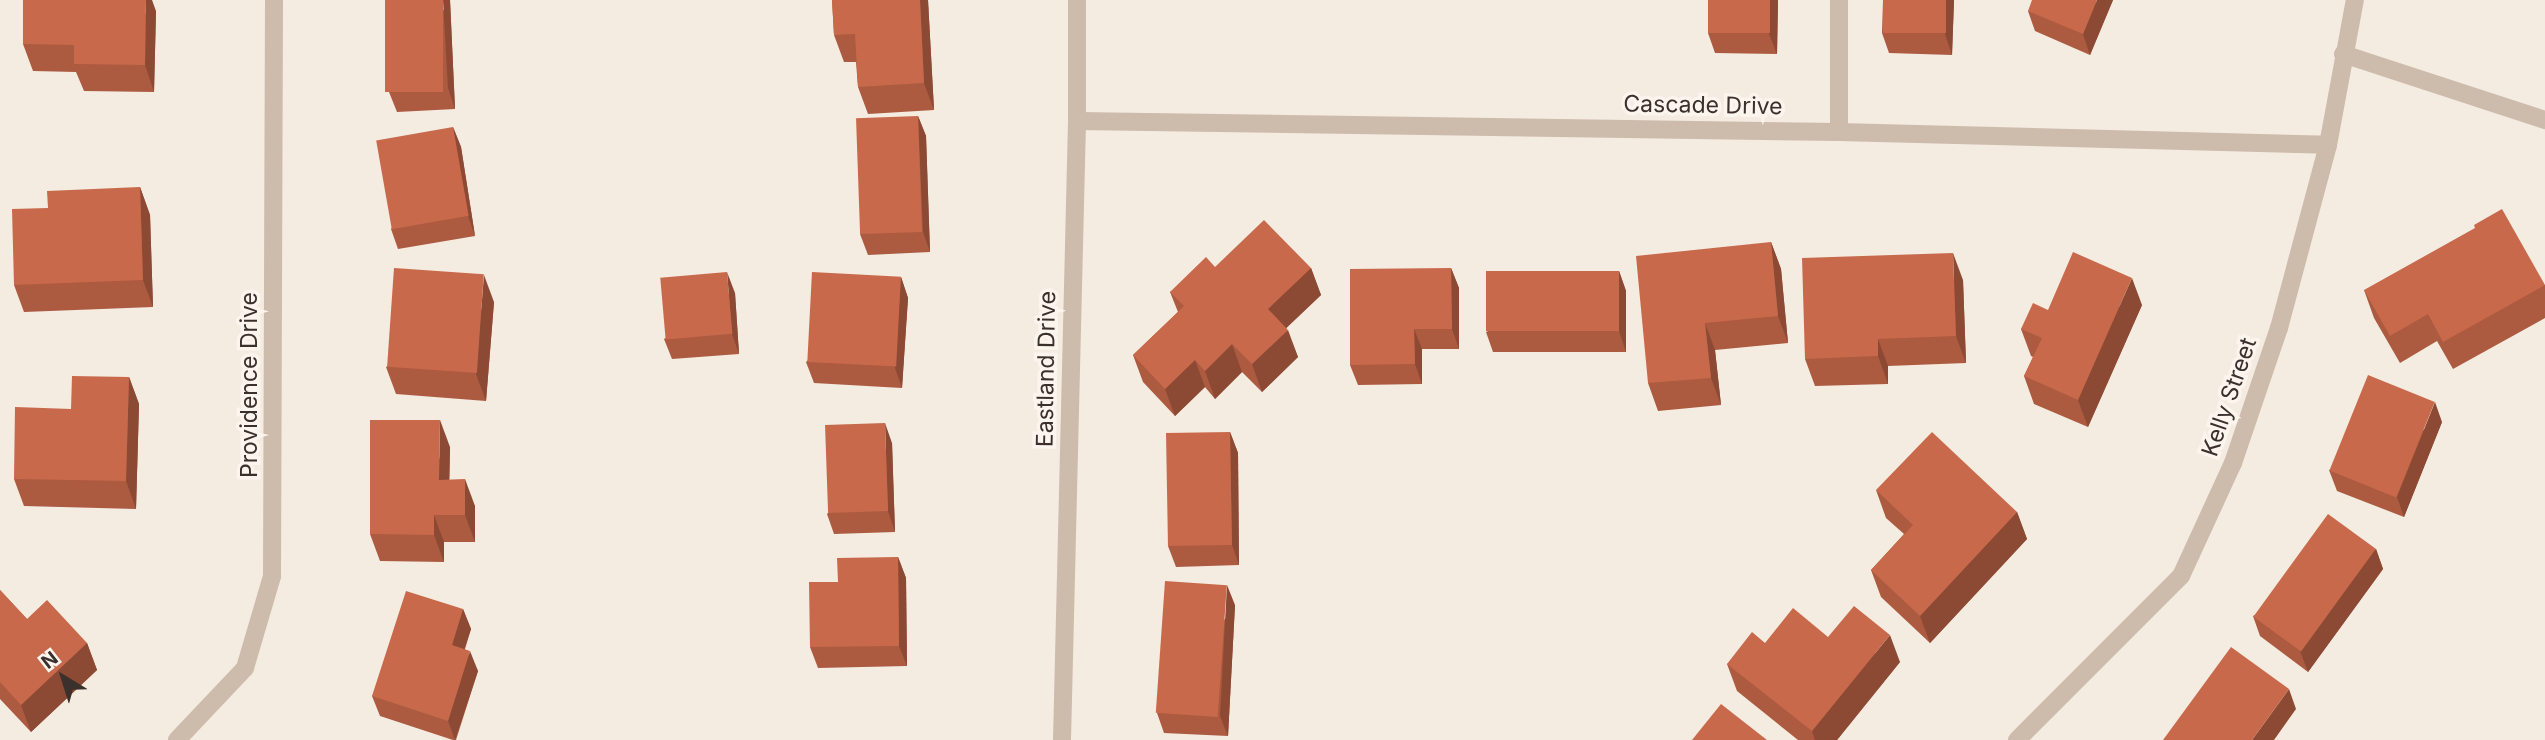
<!DOCTYPE html>
<style>
body{margin:0}
#map{position:relative;width:2545px;height:740px;overflow:hidden;background:#f4ebe1;font-family:Inter,sans-serif}
div>[style]{position:absolute}
[style*='--x']{left:calc(var(--x)*1px);top:calc(var(--y)*1px);width:calc(var(--w)*1px);rotate:calc(var(--a)*1deg)}
.minor>*{height:18px;margin:-9px;padding:0 9px;transform-origin:9px;border-radius:9px;background:#cdbbac}
.wall>*{inset:0;background:#ac5a40}
.shaded-wall>*{inset:0;background:#8c4a34}
.building>*{inset:0;background:#c8694b;transform-origin:0 0}
span{translate:-50% -50%;white-space:nowrap;text-align:center;line-height:1.15;-webkit-text-stroke:7px #fbf5ee;paint-order:stroke}
.street-label{font-size:23px;color:#3b302b}
.north{position:absolute;left:28px;top:642px;width:70px;height:70px;-webkit-text-stroke:5px #fbf5ee;paint-order:stroke;rotate:322deg;font-size:19px;font-weight:700;line-height:28px;text-align:center;color:#3b302b}
.north::after{content:'';display:block;margin:auto;width:24px;height:32px;background:#3b302b;clip-path:polygon(50% 0,100% 100%,50% 72%,0 100%)}
</style>
<div id="map">
<div class="minor">
<i style="--x:1839;--y:0;--w:132;--a:90"></i>
<i style="--x:2343;--y:54;--w:213;--a:18.1"></i>
<i style="--x:1077;--y:121;--w:762;--a:0.83"></i>
<i style="--x:1839;--y:132;--w:489;--a:1.5"></i>
<i style="--x:177;--y:740;--w:99;--a:-46.6"></i>
<i style="--x:245;--y:668;--w:96;--a:-73.6"></i>
<i style="--x:272;--y:576;--w:576;--a:-89.8"></i>
<i style="--x:1062;--y:740;--w:619;--a:-88.61"></i>
<i style="--x:1077;--y:121;--w:121;--a:-90"></i>
<i style="--x:2017;--y:740;--w:232;--a:-45"></i>
<i style="--x:2181;--y:576;--w:124;--a:-65.3"></i>
<i style="--x:2233;--y:463;--w:143;--a:-71.2"></i>
<i style="--x:2279;--y:328;--w:189;--a:-75"></i>
<i style="--x:2328;--y:145;--w:147;--a:-79.5"></i>
</div>
<div class="wall">
<i style="clip-path:polygon(450px 0,455px 109px,397px 112px,389px 92px)"></i>
<i style="clip-path:polygon(832px 0,928px 0,934px 110px,868px 114px,858px 87px,856px 62px,844px 62px,834px 35px)"></i>
<i style="clip-path:polygon(1778px 0,1777px 54px,1715px 53px,1708px 33px)"></i>
<i style="clip-path:polygon(1883px 0,1954px 0,1952px 55px,1889px 53px,1882px 33px)"></i>
<i style="clip-path:polygon(2113px 0,2090px 55px,2035px 31px,2028px 11px)"></i>
<i style="clip-path:polygon(156px 11px,154px 92px,84px 91px,76px 72px,33px 71px,23px 44px)"></i>
<i style="clip-path:polygon(918px 116px,926px 136px,930px 252px,868px 255px,860px 234px)"></i>
<i style="clip-path:polygon(453px 127px,461px 147px,475px 236px,398px 249px,391px 229px)"></i>
<i style="clip-path:polygon(140px 187px,150px 215px,153px 307px,24px 312px,14px 285px,48px 208px)"></i>
<i style="clip-path:polygon(1771px 242px,1781px 269px,1788px 343px,1715px 350px,1721px 405px,1658px 411px,1648px 383px)"></i>
<i style="clip-path:polygon(1215px 267px,1311px 268px,1321px 295px,1286px 328px,1298px 357px,1262px 392px,1242px 372px,1215px 399px,1205px 387px,1175px 416px,1143px 382px,1133px 355px,1178px 312px,1170px 292px)"></i>
<i style="clip-path:polygon(1451px 268px,1459px 288px,1459px 349px,1422px 349px,1422px 384px,1358px 385px,1350px 365px)"></i>
<i style="clip-path:polygon(1619px 271px,1626px 291px,1626px 352px,1493px 352px,1486px 332px)"></i>
<i style="clip-path:polygon(901px 277px,908px 298px,902px 388px,814px 383px,806px 362px)"></i>
<i style="clip-path:polygon(1963px 280px,1966px 363px,1888px 366px,1888px 384px,1815px 386px,1805px 359px)"></i>
<i style="clip-path:polygon(2545px 285px,2545px 318px,2453px 369px,2437px 341px,2400px 363px,2374px 318px,2364px 290px)"></i>
<i style="clip-path:polygon(735px 293px,739px 354px,672px 359px,664px 339px)"></i>
<i style="clip-path:polygon(494px 302px,486px 401px,396px 394px,386px 367px)"></i>
<i style="clip-path:polygon(2142px 305px,2088px 427px,2034px 404px,2024px 376px,2033px 357px,2031px 356px,2021px 329px,2048px 310px)"></i>
<i style="clip-path:polygon(129px 377px,139px 404px,136px 509px,24px 506px,14px 479px,71px 409px)"></i>
<i style="clip-path:polygon(2442px 422px,2404px 517px,2337px 491px,2329px 470px)"></i>
<i style="clip-path:polygon(1230px 432px,1238px 453px,1239px 565px,1176px 567px,1168px 546px)"></i>
<i style="clip-path:polygon(892px 443px,895px 532px,834px 534px,827px 514px)"></i>
<i style="clip-path:polygon(450px 447px,449px 480px,475px 506px,475px 542px,444px 542px,444px 562px,380px 561px,370px 534px)"></i>
<i style="clip-path:polygon(1876px 490px,2017px 512px,2027px 539px,1930px 643px,1881px 597px,1871px 570px,1904px 534px,1886px 518px)"></i>
<i style="clip-path:polygon(2376px 549px,2383px 569px,2308px 672px,2260px 636px,2253px 616px)"></i>
<i style="clip-path:polygon(898px 557px,906px 578px,907px 666px,818px 668px,810px 647px)"></i>
<i style="clip-path:polygon(0 590px,27px 619px,87px 643px,97px 670px,31px 732px,0 699px)"></i>
<i style="clip-path:polygon(1235px 605px,1228px 736px,1164px 733px,1157px 713px)"></i>
<i style="clip-path:polygon(463px 609px,471px 629px,465px 649px,478px 671px,456px 740px,453px 740px,380px 716px,372px 696px)"></i>
<i style="clip-path:polygon(1828px 637px,1900px 662px,1837px 740px,1798px 740px,1737px 691px,1727px 664px,1765px 643px)"></i>
</div>
<div class="shaded-wall">
<i style="clip-path:polygon(146px 0,152px 0,156px 11px,154px 92px,145px 65px)"></i>
<i style="clip-path:polygon(443px 0,450px 0,455px 109px,448px 88px)"></i>
<i style="clip-path:polygon(920px 0,928px 0,934px 110px,924px 83px)"></i>
<i style="clip-path:polygon(1770px 0,1778px 0,1777px 54px,1769px 34px)"></i>
<i style="clip-path:polygon(1946px 0,1954px 0,1952px 55px,1945px 34px)"></i>
<i style="clip-path:polygon(2097px 0,2113px 0,2090px 55px,2083px 34px)"></i>
<i style="clip-path:polygon(918px 116px,926px 136px,930px 252px,923px 232px)"></i>
<i style="clip-path:polygon(453px 127px,461px 147px,475px 236px,468px 216px)"></i>
<i style="clip-path:polygon(140px 187px,150px 215px,153px 307px,143px 280px)"></i>
<i style="clip-path:polygon(1771px 242px,1781px 269px,1788px 343px,1778px 316px)"></i>
<i style="clip-path:polygon(1953px 253px,1963px 280px,1966px 363px,1956px 336px)"></i>
<i style="clip-path:polygon(1311px 268px,1321px 295px,1278px 336px,1268px 309px)"></i>
<i style="clip-path:polygon(1451px 268px,1459px 288px,1459px 349px,1452px 329px)"></i>
<i style="clip-path:polygon(1619px 271px,1626px 291px,1626px 352px,1619px 331px)"></i>
<i style="clip-path:polygon(727px 272px,735px 293px,739px 354px,732px 334px)"></i>
<i style="clip-path:polygon(484px 275px,494px 302px,486px 401px,476px 374px)"></i>
<i style="clip-path:polygon(901px 277px,908px 298px,902px 388px,895px 368px)"></i>
<i style="clip-path:polygon(2132px 278px,2142px 305px,2088px 427px,2078px 400px)"></i>
<i style="clip-path:polygon(1705px 323px,1715px 350px,1721px 405px,1711px 378px)"></i>
<i style="clip-path:polygon(1414px 329px,1422px 349px,1422px 384px,1415px 364px)"></i>
<i style="clip-path:polygon(1288px 330px,1298px 357px,1262px 392px,1252px 364px)"></i>
<i style="clip-path:polygon(1878px 339px,1888px 366px,1888px 384px,1878px 356px)"></i>
<i style="clip-path:polygon(1232px 344px,1242px 372px,1215px 399px,1205px 371px)"></i>
<i style="clip-path:polygon(1195px 360px,1205px 387px,1175px 416px,1165px 389px)"></i>
<i style="clip-path:polygon(129px 377px,139px 404px,136px 509px,126px 481px)"></i>
<i style="clip-path:polygon(2435px 402px,2442px 422px,2404px 517px,2397px 497px)"></i>
<i style="clip-path:polygon(440px 420px,450px 447px,449px 507px,439px 480px)"></i>
<i style="clip-path:polygon(885px 423px,892px 443px,895px 532px,888px 511px)"></i>
<i style="clip-path:polygon(1230px 432px,1238px 453px,1239px 565px,1232px 545px)"></i>
<i style="clip-path:polygon(465px 479px,475px 506px,475px 542px,465px 515px)"></i>
<i style="clip-path:polygon(2017px 512px,2027px 539px,1930px 643px,1920px 616px)"></i>
<i style="clip-path:polygon(434px 515px,444px 542px,444px 562px,434px 535px)"></i>
<i style="clip-path:polygon(2376px 549px,2383px 569px,2308px 672px,2300px 651px)"></i>
<i style="clip-path:polygon(898px 557px,906px 578px,907px 666px,899px 646px)"></i>
<i style="clip-path:polygon(1227px 585px,1235px 605px,1228px 736px,1220px 716px)"></i>
<i style="clip-path:polygon(463px 609px,471px 629px,459px 665px,452px 645px)"></i>
<i style="clip-path:polygon(1890px 635px,1900px 662px,1837px 740px,1815px 740px,1812px 731px)"></i>
<i style="clip-path:polygon(87px 643px,97px 670px,31px 732px,21px 705px)"></i>
<i style="clip-path:polygon(470px 651px,478px 671px,455px 740px,448px 721px)"></i>
<i style="clip-path:polygon(2289px 689px,2296px 709px,2274px 740px,2252px 740px)"></i>
</div>
<div class="building">
<i style="clip-path:polygon(23px 0,146px 0,145px 65px,74px 64px,74px 45px,23px 44px)"></i>
<i style="left:385px;top:0;width:58px;height:92px"></i>
<i style="clip-path:polygon(832px 0,920px 0,924px 83px,858px 87px,855px 34px,834px 35px)"></i>
<i style="left:1708px;top:0;width:62px;height:33px"></i>
<i style="left:1883px;top:0;width:63px;height:33px"></i>
<i style="clip-path:polygon(2032px 0,2097px 0,2083px 34px,2028px 11px)"></i>
<i style="left:918px;top:116px;width:116px;height:62px;rotate:88deg"></i>
<i style="left:453px;top:127px;width:90px;height:78px;rotate:80deg"></i>
<i style="clip-path:polygon(140px 187px,143px 280px,14px 285px,12px 209px,48px 208px,47px 191px)"></i>
<i style="clip-path:polygon(2502px 209px,2545px 285px,2443px 342px,2428px 314px,2390px 336px,2364px 290px,2475px 228px,2474px 225px)"></i>
<i style="clip-path:polygon(1264px 220px,1311px 268px,1268px 309px,1288px 330px,1252px 364px,1232px 344px,1205px 371px,1195px 360px,1165px 389px,1133px 355px,1184px 306px,1170px 292px,1206px 257px,1215px 267px)"></i>
<i style="clip-path:polygon(1771px 242px,1778px 316px,1705px 323px,1711px 378px,1648px 383px,1636px 256px)"></i>
<i style="clip-path:polygon(2073px 252px,2132px 278px,2078px 400px,2024px 376px,2042px 338px,2021px 329px,2033px 303px,2048px 310px)"></i>
<i style="clip-path:polygon(1953px 253px,1956px 336px,1878px 339px,1878px 356px,1805px 359px,1802px 258px)"></i>
<i style="left:394px;top:268px;width:90px;height:99px;rotate:4deg"></i>
<i style="clip-path:polygon(1451px 268px,1452px 329px,1414px 329px,1415px 364px,1350px 365px,1350px 269px)"></i>
<i style="left:1619px;top:271px;width:60px;height:133px;rotate:90deg"></i>
<i style="left:727px;top:272px;width:62px;height:67px;rotate:85deg"></i>
<i style="left:812px;top:272px;width:89px;height:90px;rotate:3deg"></i>
<i style="left:2368px;top:375px;width:72px;height:103px;rotate:22deg"></i>
<i style="clip-path:polygon(72px 376px,129px 377px,126px 481px,14px 479px,15px 407px,71px 409px)"></i>
<i style="clip-path:polygon(370px 420px,440px 420px,439px 480px,465px 479px,465px 515px,434px 515px,434px 535px,370px 534px)"></i>
<i style="left:885px;top:423px;width:88px;height:60px;rotate:88deg"></i>
<i style="left:1230px;top:432px;width:113px;height:64px;rotate:89deg"></i>
<i style="clip-path:polygon(1932px 432px,2017px 512px,1920px 616px,1871px 570px,1913px 525px,1876px 490px)"></i>
<i style="left:2328px;top:514px;width:59px;height:127px;rotate:36deg"></i>
<i style="clip-path:polygon(898px 557px,899px 646px,810px 647px,809px 582px,838px 582px,837px 558px)"></i>
<i style="left:1165px;top:581px;width:62px;height:132px;rotate:4deg"></i>
<i style="clip-path:polygon(0 590px,27px 619px,47px 600px,87px 643px,21px 705px,0 682px)"></i>
<i style="clip-path:polygon(406px 591px,463px 609px,452px 645px,470px 651px,448px 721px,372px 696px)"></i>
<i style="clip-path:polygon(1854px 606px,1890px 635px,1812px 731px,1727px 664px,1752px 632px,1765px 643px,1793px 608px,1828px 637px)"></i>
<i style="clip-path:polygon(2231px 647px,2289px 689px,2252px 740px,2163px 740px)"></i>
<i style="clip-path:polygon(1721px 704px,1767px 740px,1692px 740px)"></i>
</div>
<div class="street-label">
<span style="left:1703px;top:105px;rotate:1deg">Cascade Drive</span>
<span style="left:1046px;top:369px;rotate:-89deg">Eastland Drive</span>
<span style="left:249px;top:385px;rotate:-90deg">Providence Drive</span>
<span style="left:2229px;top:397px;rotate:-71deg">Kelly Street</span>
</div>
<div class="north">N</div>
</div>
